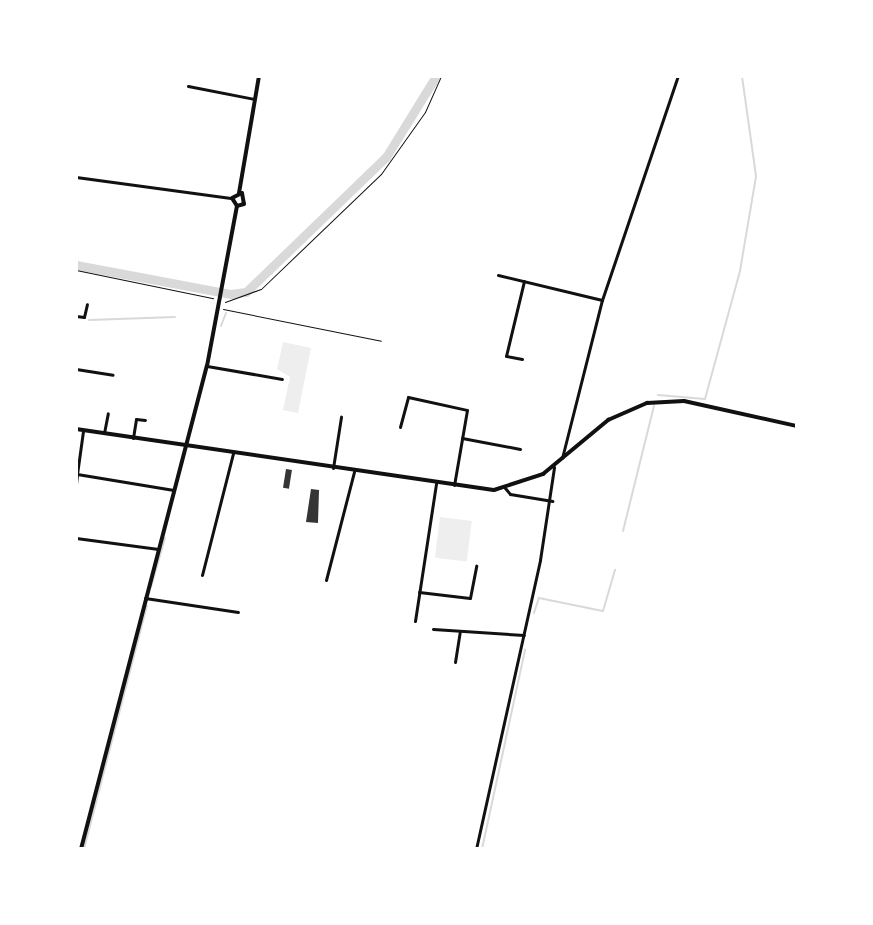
<!DOCTYPE html>
<style>
body{margin:0}
#map{position:relative;width:873px;height:925px;overflow:hidden;background:#fff;font-family:Merriweather,serif}
div>[style]{position:absolute}
[style*='--x']{left:calc(var(--x)*1px);top:calc(var(--y)*1px);width:calc(var(--w)*1px);rotate:calc(var(--a)*1deg)}
.green>*{inset:0;background:#eee;transform-origin:0 0}
.stream>*{height:2px;margin:-1px;padding:0 1px;transform-origin:1px;border-radius:1px;background:#d9d9d9}
.river>*{height:9px;margin:-4.5px;padding:0 4.5px;transform-origin:4.5px;border-radius:4.5px;background:#d9d9d9}
.building>*{inset:0;background:#353535;transform-origin:0 0}
.path>*{height:1px;margin:-0.5px;padding:0 0.5px;transform-origin:0.5px;border-radius:0.5px;background:#111}
.minor>*{height:3px;margin:-1.5px;padding:0 1.5px;transform-origin:1.5px;border-radius:1.5px;background:#111}
.tertiary>*{height:4px;margin:-2px;padding:0 2px;transform-origin:2px;border-radius:2px;background:#111}
.secondary>*{height:4px;margin:-2px;padding:0 2px;transform-origin:2px;border-radius:2px;background:#111}
span{translate:-50% -50%;white-space:nowrap;text-align:center;line-height:1.15;-webkit-text-stroke:8px #fff;paint-order:stroke}
.frame{position:absolute;inset:0;border:78px solid #fff;pointer-events:none}
</style>
<div id="map">
<div class="green">
<i style="clip-path:polygon(283px 342px,311px 348px,298px 413px,283px 410px,290px 377px,277px 369px)"></i>
<i style="left:440px;top:517px;width:32px;height:41px;rotate:7deg"></i>
</div>
<div class="stream">
<i style="--x:229;--y:294;--w:3;--a:90"></i>
<i style="--x:89;--y:320;--w:86;--a:-2"></i>
<i style="--x:221;--y:326;--w:14;--a:-69"></i>
<i style="--x:658;--y:395;--w:47;--a:4.9"></i>
<i style="--x:705;--y:399;--w:133;--a:-74.7"></i>
<i style="--x:740;--y:271;--w:96;--a:-80.4"></i>
<i style="--x:756;--y:176;--w:101;--a:-98"></i>
<i style="--x:623;--y:531;--w:129;--a:-76.1"></i>
<i style="--x:151;--y:587;--w:51;--a:-74.1"></i>
<i style="--x:534;--y:613;--w:16;--a:-72"></i>
<i style="--x:539;--y:598;--w:65;--a:11.5"></i>
<i style="--x:603;--y:611;--w:43;--a:-73.7"></i>
<i style="--x:84;--y:849;--w:251;--a:-75.5"></i>
<i style="--x:482;--y:849;--w:204;--a:-77.8"></i>
</div>
<div class="river">
<i style="--x:76;--y:265;--w:158;--a:10.6"></i>
<i style="--x:231;--y:294;--w:15;--a:-8"></i>
<i style="--x:246;--y:292;--w:194;--a:-44"></i>
<i style="--x:386;--y:157;--w:95;--a:-58.3"></i>
</div>
<div class="building">
<i style="left:286px;top:469px;width:6px;height:19px;rotate:9deg"></i>
<i style="clip-path:polygon(311px 489px,319px 490px,318px 523px,306px 522px)"></i>
</div>
<div class="path">
<i style="--x:76;--y:270;--w:140;--a:11.6"></i>
<i style="--x:225;--y:302;--w:38;--a:-20"></i>
<i style="--x:261;--y:289;--w:166;--a:-43.8"></i>
<i style="--x:381;--y:174;--w:76;--a:-54.6"></i>
<i style="--x:425;--y:112;--w:39;--a:-66"></i>
<i style="--x:223;--y:309;--w:161;--a:11.4"></i>
</div>
<div class="minor">
<i style="--x:188;--y:86;--w:67;--a:11.1"></i>
<i style="--x:76;--y:177;--w:156;--a:7.7"></i>
<i style="--x:498;--y:275;--w:107;--a:13.5"></i>
<i style="--x:76;--y:316;--w:8;--a:7"></i>
<i style="--x:84;--y:317;--w:13;--a:-77"></i>
<i style="--x:522;--y:359;--w:16;--a:-169"></i>
<i style="--x:506;--y:356;--w:77;--a:-76.5"></i>
<i style="--x:207;--y:366;--w:76;--a:9.8"></i>
<i style="--x:76;--y:369;--w:37;--a:9"></i>
<i style="--x:400;--y:427;--w:31;--a:-75"></i>
<i style="--x:408;--y:397;--w:60;--a:12.4"></i>
<i style="--x:467;--y:410;--w:76;--a:99.8"></i>
<i style="--x:83;--y:431;--w:43;--a:97.9"></i>
<i style="--x:77;--y:474;--w:98;--a:9.4"></i>
<i style="--x:104;--y:433;--w:20;--a:-79"></i>
<i style="--x:133;--y:438;--w:19;--a:-81"></i>
<i style="--x:136;--y:419;--w:9;--a:6"></i>
<i style="--x:462;--y:438;--w:59;--a:10.7"></i>
<i style="--x:562;--y:458;--w:163;--a:-75.8"></i>
<i style="--x:602;--y:300;--w:237;--a:-71.3"></i>
<i style="--x:333;--y:468;--w:52;--a:-81.1"></i>
<i style="--x:76;--y:484;--w:10;--a:-84"></i>
<i style="--x:505;--y:488;--w:8;--a:50"></i>
<i style="--x:510;--y:494;--w:43;--a:9.5"></i>
<i style="--x:76;--y:538;--w:83;--a:7.6"></i>
<i style="--x:202;--y:575;--w:126;--a:-75.7"></i>
<i style="--x:326;--y:580;--w:112;--a:-75.5"></i>
<i style="--x:419;--y:592;--w:51;--a:6.7"></i>
<i style="--x:470;--y:598;--w:33;--a:-79"></i>
<i style="--x:145;--y:598;--w:94;--a:8.6"></i>
<i style="--x:415;--y:621;--w:140;--a:-81.3"></i>
<i style="--x:433;--y:629;--w:91;--a:3.8"></i>
<i style="--x:455;--y:662;--w:30;--a:-81"></i>
<i style="--x:476;--y:849;--w:296;--a:-77.5"></i>
<i style="--x:540;--y:560;--w:94;--a:-81.4"></i>
</div>
<div class="tertiary">
<i style="--x:239;--y:193;--w:119;--a:-80.3"></i>
<i style="--x:81;--y:849;--w:499;--a:-75.4"></i>
<i style="--x:207;--y:366;--w:163;--a:-79.4"></i>
<i style="--x:237;--y:206;--w:9;--a:-122"></i>
<i style="--x:232;--y:198;--w:11;--a:-27"></i>
<i style="--x:242;--y:193;--w:11;--a:80"></i>
<i style="--x:244;--y:204;--w:7;--a:164"></i>
</div>
<div class="secondary">
<i style="--x:76;--y:429;--w:422;--a:8.3"></i>
<i style="--x:494;--y:490;--w:52;--a:-18.1"></i>
<i style="--x:543;--y:474;--w:85;--a:-39.7"></i>
<i style="--x:608;--y:420;--w:43;--a:-23.6"></i>
<i style="--x:647;--y:403;--w:37;--a:-3"></i>
<i style="--x:684;--y:401;--w:116;--a:12.5"></i>
</div>
<div class="frame"></div>
</div>
